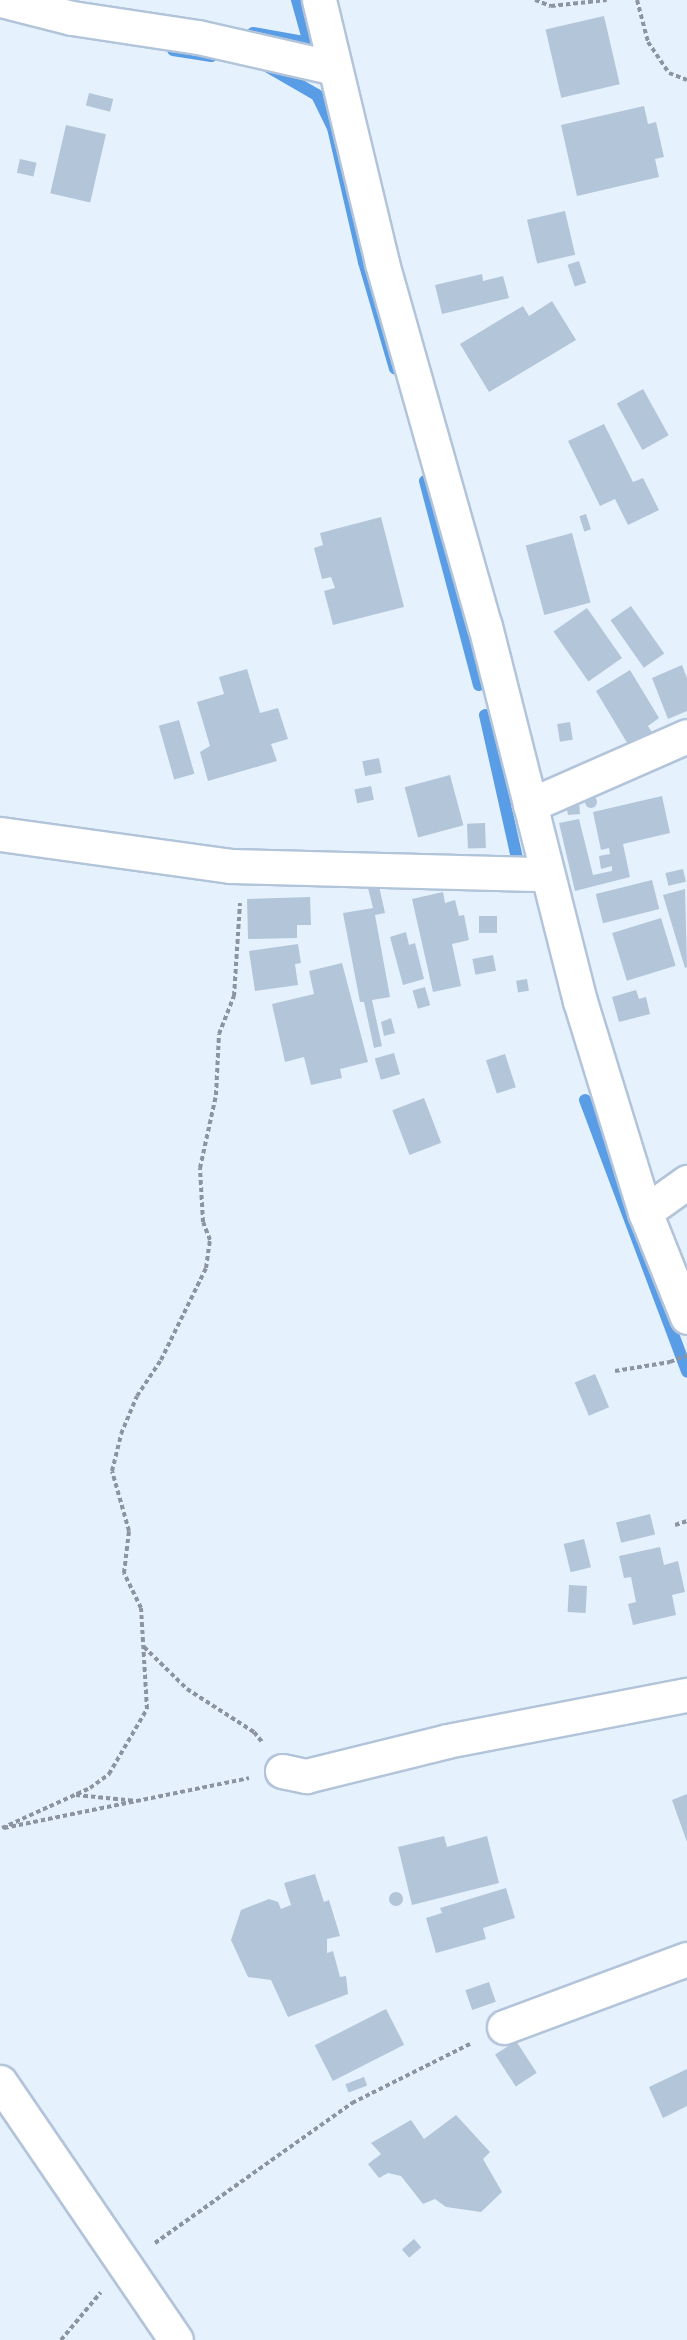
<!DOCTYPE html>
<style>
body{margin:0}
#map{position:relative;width:687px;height:2340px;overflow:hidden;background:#e6f1fe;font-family:"Libre Baskerville",serif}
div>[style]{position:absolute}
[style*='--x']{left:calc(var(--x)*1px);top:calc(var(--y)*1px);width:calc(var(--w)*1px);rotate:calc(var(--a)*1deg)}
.stream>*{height:12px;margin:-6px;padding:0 6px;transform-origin:6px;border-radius:6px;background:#589de6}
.building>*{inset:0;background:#b3c5d9;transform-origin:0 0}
.round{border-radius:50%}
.path>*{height:4px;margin-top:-2px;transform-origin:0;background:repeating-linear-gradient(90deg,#8c959f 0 4.5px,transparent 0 7.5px)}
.roads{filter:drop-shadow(2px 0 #b2c4d9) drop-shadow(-2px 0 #b2c4d9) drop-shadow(0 2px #b2c4d9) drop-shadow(0 -2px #b2c4d9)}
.minor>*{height:33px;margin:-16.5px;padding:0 16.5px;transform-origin:16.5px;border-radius:16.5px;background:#fff}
span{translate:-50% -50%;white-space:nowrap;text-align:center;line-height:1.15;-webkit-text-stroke:4.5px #e6f1fe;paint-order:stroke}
</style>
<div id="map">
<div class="stream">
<i style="--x:253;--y:33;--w:57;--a:10.1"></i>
<i style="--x:309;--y:43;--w:45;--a:-105.6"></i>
<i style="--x:173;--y:50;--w:39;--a:9"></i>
<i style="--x:265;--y:65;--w:60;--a:30"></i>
<i style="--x:317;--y:95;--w:37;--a:64"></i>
<i style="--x:333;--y:128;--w:138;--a:77"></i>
<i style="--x:364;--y:262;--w:111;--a:73.8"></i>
<i style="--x:425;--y:481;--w:211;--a:75.2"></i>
<i style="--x:485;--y:715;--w:147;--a:77.4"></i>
<i style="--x:585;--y:1100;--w:290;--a:69.4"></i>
</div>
<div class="building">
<i style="left:604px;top:16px;width:70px;height:60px;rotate:77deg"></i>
<i style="left:89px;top:93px;width:25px;height:13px;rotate:14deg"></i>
<i style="clip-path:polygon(644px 106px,648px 124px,656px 122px,664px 157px,655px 159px,659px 177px,577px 196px,561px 125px)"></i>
<i style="left:66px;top:125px;width:41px;height:70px;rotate:13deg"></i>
<i style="left:20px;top:159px;width:17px;height:14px;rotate:13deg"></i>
<i style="left:565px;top:211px;width:45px;height:39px;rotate:77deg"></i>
<i style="left:579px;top:261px;width:23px;height:12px;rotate:72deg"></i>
<i style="clip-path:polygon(482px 274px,483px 281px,503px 276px,509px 298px,442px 314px,435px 285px)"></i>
<i style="clip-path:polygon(552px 301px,576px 340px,489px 392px,460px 344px,523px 306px,529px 316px)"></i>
<i style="left:643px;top:389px;width:53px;height:30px;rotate:61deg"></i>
<i style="clip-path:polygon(604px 424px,633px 482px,643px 478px,659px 510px,628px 525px,615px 499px,600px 506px,568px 441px)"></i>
<i style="left:586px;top:514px;width:16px;height:7px;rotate:72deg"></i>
<i style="clip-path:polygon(381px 517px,404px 607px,333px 625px,324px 591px,335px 588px,331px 577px,322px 579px,314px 548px,323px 545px,320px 533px)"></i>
<i style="left:572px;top:533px;width:72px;height:48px;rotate:75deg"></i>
<i style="left:631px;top:606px;width:58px;height:25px;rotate:55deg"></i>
<i style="left:587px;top:608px;width:61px;height:41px;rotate:55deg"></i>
<i style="clip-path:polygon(682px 665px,687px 678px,687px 711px,668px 719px,652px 678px)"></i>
<i style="clip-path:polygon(247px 669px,260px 713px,278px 708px,288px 739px,271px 744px,277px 761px,208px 781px,200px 752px,210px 746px,197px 702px,224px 694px,219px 677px)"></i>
<i style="clip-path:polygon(630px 670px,659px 718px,648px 726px,655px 737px,632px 751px,596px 691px)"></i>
<i style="left:179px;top:720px;width:56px;height:21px;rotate:74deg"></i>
<i style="left:570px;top:722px;width:18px;height:13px;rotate:81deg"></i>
<i style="left:379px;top:758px;width:15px;height:17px;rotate:79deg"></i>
<i style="left:450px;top:775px;width:52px;height:47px;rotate:75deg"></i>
<i style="left:371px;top:786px;width:14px;height:17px;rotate:78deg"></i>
<i style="clip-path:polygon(662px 796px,670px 833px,623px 844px,630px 877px,575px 891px,559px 823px,579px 819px,593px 875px,612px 871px,612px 866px,601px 869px,599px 856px,610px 854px,609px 848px,601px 850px,593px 812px)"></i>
<i class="round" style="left:585px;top:796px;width:12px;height:12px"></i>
<i style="clip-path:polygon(579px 802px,580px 814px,568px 815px,566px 804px)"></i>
<i style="left:485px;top:823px;width:25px;height:18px;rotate:88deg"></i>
<i style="left:683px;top:869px;width:13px;height:18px;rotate:77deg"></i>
<i style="left:652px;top:880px;width:30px;height:58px;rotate:76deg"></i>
<i style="clip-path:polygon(379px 886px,385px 913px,375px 915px,390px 997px,372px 1000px,382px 1046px,374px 1048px,364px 1002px,360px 1002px,343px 913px,373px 908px,368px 888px)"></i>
<i style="clip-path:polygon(685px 889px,687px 967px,685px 968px,663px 895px)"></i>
<i style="clip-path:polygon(443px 892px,445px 903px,455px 900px,459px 916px,464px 915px,469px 940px,452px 944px,461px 986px,433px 992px,412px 899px)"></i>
<i style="clip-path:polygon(310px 897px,311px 925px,297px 925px,297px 938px,248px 939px,247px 899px)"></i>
<i style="left:479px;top:916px;width:18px;height:17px"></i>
<i style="left:661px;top:918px;width:50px;height:51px;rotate:73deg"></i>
<i style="clip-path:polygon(406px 932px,409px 945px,415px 943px,424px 979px,403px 985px,390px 937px)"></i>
<i style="clip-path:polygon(298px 944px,301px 963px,295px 964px,298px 985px,255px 991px,249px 951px)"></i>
<i style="left:493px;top:955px;width:16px;height:21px;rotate:79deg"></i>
<i style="clip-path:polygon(342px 963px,368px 1062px,340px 1069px,342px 1078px,311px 1085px,304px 1057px,285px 1062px,272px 1004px,314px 994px,309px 971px)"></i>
<i style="left:527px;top:979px;width:12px;height:11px;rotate:81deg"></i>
<i style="left:425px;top:987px;width:19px;height:13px;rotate:74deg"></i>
<i style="clip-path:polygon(636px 990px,639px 999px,646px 997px,650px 1014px,619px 1022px,612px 997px)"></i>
<i style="clip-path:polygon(391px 1018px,395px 1033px,384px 1036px,381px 1022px)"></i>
<i style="left:394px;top:1053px;width:22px;height:20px;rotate:74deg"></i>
<i style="left:505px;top:1054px;width:35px;height:20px;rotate:72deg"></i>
<i style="left:424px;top:1098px;width:48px;height:34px;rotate:69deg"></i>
<i style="left:595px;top:1374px;width:36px;height:22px;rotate:67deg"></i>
<i style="left:650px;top:1514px;width:21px;height:35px;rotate:76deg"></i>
<i style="left:584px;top:1539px;width:29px;height:21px;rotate:76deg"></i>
<i style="clip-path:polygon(660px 1547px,664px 1565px,678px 1561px,685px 1592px,672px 1595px,676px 1615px,633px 1625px,628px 1604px,636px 1602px,631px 1577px,624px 1578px,619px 1556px)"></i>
<i style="left:569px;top:1585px;width:18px;height:27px;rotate:3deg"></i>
<i style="clip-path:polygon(687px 1794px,687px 1842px,672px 1800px)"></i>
<i style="clip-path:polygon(444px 1836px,447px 1847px,487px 1836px,499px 1883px,412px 1905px,398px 1847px)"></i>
<i style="clip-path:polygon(315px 1874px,324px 1902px,329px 1900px,340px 1936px,327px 1939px,327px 1953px,333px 1951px,340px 1977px,346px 1976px,348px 1994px,288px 2017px,271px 1980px,248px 1977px,231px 1940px,241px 1910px,269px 1899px,278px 1902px,281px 1909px,291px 1905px,284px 1883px)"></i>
<i style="clip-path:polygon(506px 1888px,515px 1918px,483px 1928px,486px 1939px,436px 1953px,426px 1918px,442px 1913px,440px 1908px)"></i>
<i class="round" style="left:389px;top:1892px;width:14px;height:14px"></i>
<i style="left:489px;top:1982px;width:21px;height:25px;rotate:71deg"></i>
<i style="left:386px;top:2009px;width:40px;height:80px;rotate:63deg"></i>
<i style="left:516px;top:2041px;width:38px;height:25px;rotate:57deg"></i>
<i style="clip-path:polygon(687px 2069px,687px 2106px,663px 2118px,649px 2087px)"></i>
<i style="left:364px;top:2077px;width:9px;height:20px;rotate:69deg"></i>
<i style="clip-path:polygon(456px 2115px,490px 2152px,483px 2159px,502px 2192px,481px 2212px,446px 2207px,435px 2199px,423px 2204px,401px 2176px,388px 2173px,379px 2178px,368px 2164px,381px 2154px,371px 2143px,411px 2120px,424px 2139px)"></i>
<i style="left:414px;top:2239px;width:11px;height:16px;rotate:49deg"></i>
</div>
<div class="path">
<i style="--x:535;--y:0;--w:17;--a:21"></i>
<i style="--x:551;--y:6;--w:56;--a:-6.1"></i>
<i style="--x:637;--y:0;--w:43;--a:75.3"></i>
<i style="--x:648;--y:42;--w:37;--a:56"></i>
<i style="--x:669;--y:73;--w:19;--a:21"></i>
<i style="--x:615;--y:1371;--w:56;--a:-9.3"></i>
<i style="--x:670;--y:1362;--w:18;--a:-22"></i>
<i style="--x:675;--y:1525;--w:13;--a:-18"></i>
<i style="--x:144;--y:1647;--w:60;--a:44.3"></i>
<i style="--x:187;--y:1689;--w:80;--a:32.7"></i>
<i style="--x:254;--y:1732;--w:14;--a:51"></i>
<i style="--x:76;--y:1795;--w:61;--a:5.6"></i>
<i style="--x:2;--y:1828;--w:97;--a:-24.4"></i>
<i style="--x:90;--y:1788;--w:24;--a:-36"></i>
<i style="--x:109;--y:1774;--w:75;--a:-59.7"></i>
<i style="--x:147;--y:1709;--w:101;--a:-93.4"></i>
<i style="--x:141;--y:1608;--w:39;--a:-116"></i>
<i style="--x:124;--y:1573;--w:42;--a:-83.2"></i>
<i style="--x:129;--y:1531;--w:62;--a:-105.8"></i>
<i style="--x:112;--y:1471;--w:38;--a:-76"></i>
<i style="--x:121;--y:1434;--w:41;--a:-67.2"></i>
<i style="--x:137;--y:1396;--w:43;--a:-56.3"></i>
<i style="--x:161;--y:1360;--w:102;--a:-63.9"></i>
<i style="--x:206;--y:1268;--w:28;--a:-82"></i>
<i style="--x:210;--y:1240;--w:19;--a:-111"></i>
<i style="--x:203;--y:1222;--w:54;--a:-93.2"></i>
<i style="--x:200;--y:1168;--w:75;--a:-77.6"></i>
<i style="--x:216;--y:1095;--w:61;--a:-87.2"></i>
<i style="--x:219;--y:1034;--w:41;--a:-68.5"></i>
<i style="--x:234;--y:996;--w:93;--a:-86.3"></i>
<i style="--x:4;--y:1828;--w:250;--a:-11.5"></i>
<i style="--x:155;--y:2243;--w:242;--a:-35.4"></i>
<i style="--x:352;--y:2103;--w:134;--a:-26.6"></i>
<i style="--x:61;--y:2340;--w:62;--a:-50.2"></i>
</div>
<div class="roads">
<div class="minor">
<i style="--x:1;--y:0;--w:73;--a:14.2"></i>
<i style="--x:72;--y:18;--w:127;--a:8.6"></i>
<i style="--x:198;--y:37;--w:140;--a:12.8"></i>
<i style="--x:319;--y:0;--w:270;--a:76.5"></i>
<i style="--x:382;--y:263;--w:377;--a:74.2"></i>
<i style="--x:485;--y:626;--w:387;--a:75.8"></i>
<i style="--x:580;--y:1001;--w:221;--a:72.9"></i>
<i style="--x:645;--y:1212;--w:113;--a:68.2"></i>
<i style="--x:530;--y:805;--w:171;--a:-23.7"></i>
<i style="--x:0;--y:834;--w:232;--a:7.9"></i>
<i style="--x:230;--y:866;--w:316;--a:1.5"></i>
<i style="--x:645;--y:1212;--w:52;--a:-35.5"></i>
<i style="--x:282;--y:1771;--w:25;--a:12"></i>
<i style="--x:306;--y:1776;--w:145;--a:-13.9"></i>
<i style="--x:447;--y:1741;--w:244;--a:-10.9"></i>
<i style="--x:504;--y:2027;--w:195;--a:-20.4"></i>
<i style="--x:0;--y:2082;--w:312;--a:55.7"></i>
</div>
</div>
</div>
